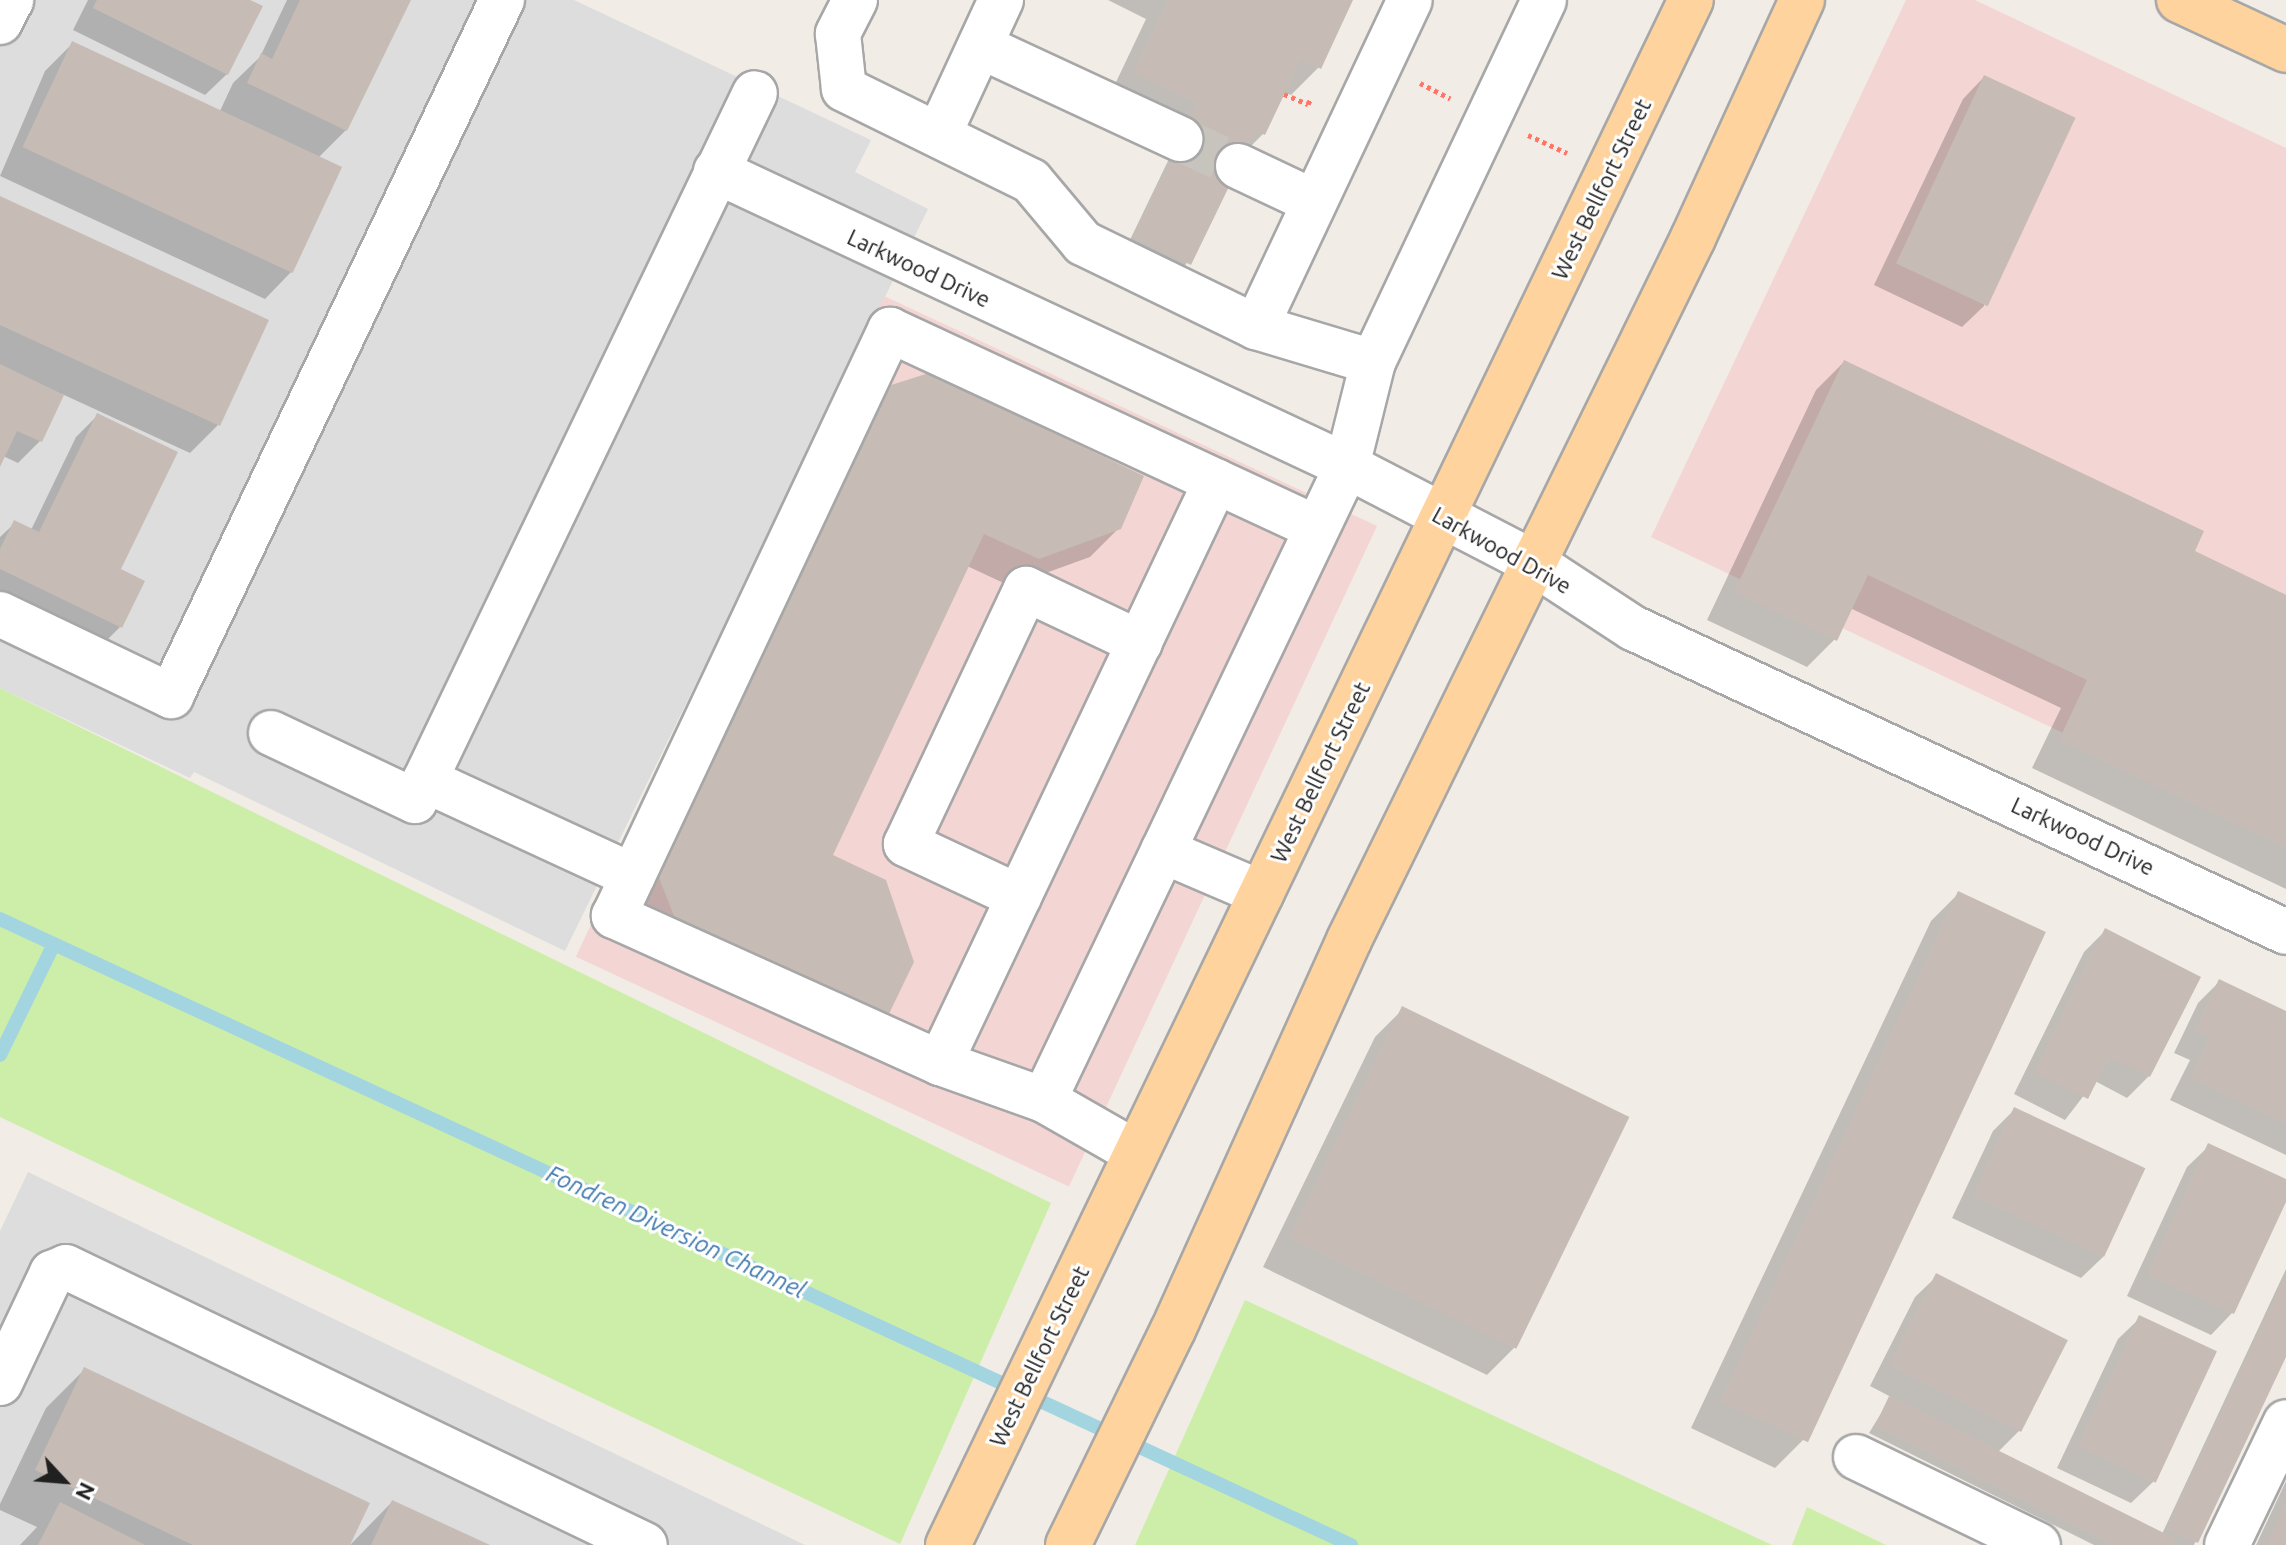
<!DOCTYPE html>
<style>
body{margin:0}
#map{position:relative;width:2286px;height:1545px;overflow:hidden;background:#f1ede6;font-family:Ubuntu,sans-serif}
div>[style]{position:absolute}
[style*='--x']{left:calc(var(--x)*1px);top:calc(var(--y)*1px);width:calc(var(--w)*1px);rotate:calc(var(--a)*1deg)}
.residential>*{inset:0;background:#dedddd}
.commercial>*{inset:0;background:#f3d5d4;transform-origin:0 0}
.grass>*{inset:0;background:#cceea9}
.shadow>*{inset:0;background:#0003}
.stream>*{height:14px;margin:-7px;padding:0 7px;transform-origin:7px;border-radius:7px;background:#a3d5e1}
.building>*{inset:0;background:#c6bcb5;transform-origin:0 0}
.minor-tunnel>*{height:44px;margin-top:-22px;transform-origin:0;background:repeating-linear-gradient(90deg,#c7c4be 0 44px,transparent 0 66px)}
.path>*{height:5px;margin-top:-2.5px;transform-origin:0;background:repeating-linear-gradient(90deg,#ff7669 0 4px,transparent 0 8px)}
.roads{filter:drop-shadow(2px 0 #a7a7a7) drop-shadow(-2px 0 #a7a7a7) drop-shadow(0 2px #a7a7a7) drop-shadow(0 -2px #a7a7a7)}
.minor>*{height:44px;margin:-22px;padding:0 22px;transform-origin:22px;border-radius:22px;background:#fff}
.major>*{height:44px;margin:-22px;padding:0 22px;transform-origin:22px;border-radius:22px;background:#ffd39d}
span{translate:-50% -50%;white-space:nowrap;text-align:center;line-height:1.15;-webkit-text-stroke:6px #fff;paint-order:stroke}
.street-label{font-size:22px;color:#202020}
.water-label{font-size:24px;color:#427aaf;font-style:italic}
.north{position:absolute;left:24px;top:1441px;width:80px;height:80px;-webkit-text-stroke:6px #fff;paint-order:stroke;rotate:116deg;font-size:22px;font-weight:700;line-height:32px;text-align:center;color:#202020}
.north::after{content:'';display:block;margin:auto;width:28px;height:36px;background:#202020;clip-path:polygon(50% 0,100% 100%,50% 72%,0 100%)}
</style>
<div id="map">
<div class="residential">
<i style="clip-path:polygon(0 0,574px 0,871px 140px,855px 172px,928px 209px,565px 951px,194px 772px,190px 778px,0 688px)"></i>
<i style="clip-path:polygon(28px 1172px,805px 1545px,0 1545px,0 1231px)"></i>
</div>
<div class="commercial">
<i style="clip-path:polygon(1906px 0,1975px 0,2286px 148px,2286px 839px,1651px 537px)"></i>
<i style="left:884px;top:296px;width:544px;height:729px;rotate:25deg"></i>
</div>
<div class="grass">
<i style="clip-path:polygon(0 688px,1051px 1203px,900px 1544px,0 1117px)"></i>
<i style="clip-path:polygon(1245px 1300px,1772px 1545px,1135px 1545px)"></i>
<i style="clip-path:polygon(1807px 1507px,1886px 1545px,1792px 1545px)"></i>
</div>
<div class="shadow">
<i style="clip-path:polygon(88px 0,246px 0,227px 74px,205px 95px,73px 30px)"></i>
<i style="clip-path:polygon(287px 0,409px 0,346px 130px,319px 157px,292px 271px,265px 299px,0 176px,45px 71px,72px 44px,220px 111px,233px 83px,260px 57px)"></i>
<i style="clip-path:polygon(1108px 0,1352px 0,1319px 67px,1291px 95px,1284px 92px,1263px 134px,1241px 156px,1183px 270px,1128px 244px,1180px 136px,1107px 101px,1146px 19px)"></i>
<i style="clip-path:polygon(1984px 77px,1984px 306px,1962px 327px,1874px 285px,1963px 99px)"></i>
<i style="clip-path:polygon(0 198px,218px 425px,190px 453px,62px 394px,40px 441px,18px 463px,3px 456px,0 463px)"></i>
<i style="clip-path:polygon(1844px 362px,2192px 552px,2286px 595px,2286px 889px,2032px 768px,2061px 708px,1850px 608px,1835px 639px,1807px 667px,1707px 620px,1816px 390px)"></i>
<i style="clip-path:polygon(890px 387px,1119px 528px,1090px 557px,1010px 586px,967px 566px,830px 856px,886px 1016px,631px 904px,861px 416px)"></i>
<i style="clip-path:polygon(98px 415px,118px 570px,120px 627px,99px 648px,0 600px,0 537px,15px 523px,31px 530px,76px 437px)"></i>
<i style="clip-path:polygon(1959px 893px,1803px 1440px,1775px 1468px,1691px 1428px,1931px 921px)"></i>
<i style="clip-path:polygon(2105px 931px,2149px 1076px,2127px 1098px,2095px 1081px,2065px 1120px,2014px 1094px,2084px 952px)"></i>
<i style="clip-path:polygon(2220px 981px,2286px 1013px,2286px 1155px,2170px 1100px,2190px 1060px,2174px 1053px,2198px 1003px)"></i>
<i style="clip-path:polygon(1403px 1009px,1515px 1347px,1487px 1375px,1263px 1267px,1375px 1037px)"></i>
<i style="clip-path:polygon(2015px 1109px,2103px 1257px,2081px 1278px,1952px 1218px,1993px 1131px)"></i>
<i style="clip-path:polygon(2209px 1146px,2286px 1181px,2286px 1197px,2232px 1313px,2211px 1335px,2127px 1296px,2187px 1167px)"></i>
<i style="clip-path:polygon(2286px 1269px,2286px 1353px,2194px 1545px,2094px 1545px,1869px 1433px,1891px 1397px,1870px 1386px,1915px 1297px,1937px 1276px,2020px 1430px,1998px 1452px,2162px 1534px)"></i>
<i style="clip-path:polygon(2140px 1318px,2153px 1482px,2131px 1503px,2057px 1468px,2118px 1339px)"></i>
<i style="clip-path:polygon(84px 1370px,348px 1545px,20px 1545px,37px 1527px,0 1510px,0 1504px,46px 1408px)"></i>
<i style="clip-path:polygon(2286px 1481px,2286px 1545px,2256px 1545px)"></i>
<i style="clip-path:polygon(392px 1502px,485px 1545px,350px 1545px)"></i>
</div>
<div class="stream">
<i style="--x:0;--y:919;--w:1489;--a:24.86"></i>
<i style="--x:0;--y:1055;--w:123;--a:-64.1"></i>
</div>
<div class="building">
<i style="clip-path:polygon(97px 0,250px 0,263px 6px,228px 75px,93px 8px)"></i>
<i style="clip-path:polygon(300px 0,411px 0,347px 131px,247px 83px,261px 53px,272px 59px)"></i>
<i style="clip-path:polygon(1168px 0,1353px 0,1321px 69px,1301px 59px,1265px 135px,1256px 131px,1191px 265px,1133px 237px,1197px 103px,1133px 73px)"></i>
<i style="left:72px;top:41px;width:298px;height:117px;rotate:25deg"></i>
<i style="left:1984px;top:75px;width:101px;height:208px;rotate:25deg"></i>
<i style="clip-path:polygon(0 196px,269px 320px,220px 426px,0 325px)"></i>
<i style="clip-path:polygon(1844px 360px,2204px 531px,2195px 551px,2286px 595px,2286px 848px,2059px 740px,2087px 680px,1868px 575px,1837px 641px,1734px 592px)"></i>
<i style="clip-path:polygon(0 364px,64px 395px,42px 442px,17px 431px,0 467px)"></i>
<i style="clip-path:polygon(929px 373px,1144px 476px,1121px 529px,1039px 559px,984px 534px,833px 855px,886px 880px,914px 962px,887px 1018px,674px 916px,658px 875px,888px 386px)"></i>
<i style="clip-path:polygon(97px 413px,178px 452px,121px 569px,145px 581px,122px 628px,0 569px,0 549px,14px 520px,39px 532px)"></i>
<i style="left:1958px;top:891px;width:97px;height:563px;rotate:25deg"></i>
<i style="clip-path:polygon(2105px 928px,2201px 977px,2150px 1077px,2109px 1057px,2088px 1099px,2034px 1072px)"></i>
<i style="clip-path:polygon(2219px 979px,2286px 1011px,2286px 1124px,2190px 1078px,2210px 1038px,2194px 1031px)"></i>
<i style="left:1402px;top:1006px;width:253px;height:258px;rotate:26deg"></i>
<i style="left:2014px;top:1107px;width:145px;height:98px;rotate:25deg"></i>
<i style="clip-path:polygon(2208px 1143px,2286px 1179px,2286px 1202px,2234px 1314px,2147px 1275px)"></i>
<i style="left:1936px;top:1273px;width:148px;height:103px;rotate:27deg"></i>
<i style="clip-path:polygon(2286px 1274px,2286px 1357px,2198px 1543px,2166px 1529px)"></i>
<i style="left:2139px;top:1315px;width:86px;height:145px;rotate:25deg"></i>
<i style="clip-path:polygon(84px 1367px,370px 1503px,350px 1545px,193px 1545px,35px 1470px)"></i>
<i style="clip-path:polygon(1889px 1396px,2176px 1539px,2173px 1545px,2113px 1545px,1875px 1426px)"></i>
<i style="clip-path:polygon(392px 1500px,490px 1545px,371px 1545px)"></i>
<i style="clip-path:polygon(60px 1502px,145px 1545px,38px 1545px)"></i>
<i style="clip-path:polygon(2286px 1503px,2286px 1545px,2266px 1545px)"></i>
</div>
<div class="minor-tunnel">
<i style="--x:1180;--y:139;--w:64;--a:25"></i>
</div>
<div class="path">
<i style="--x:1420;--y:83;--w:34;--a:27"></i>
<i style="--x:1284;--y:94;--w:26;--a:23"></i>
<i style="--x:1308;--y:104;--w:7;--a:-63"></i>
<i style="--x:1528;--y:135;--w:43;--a:24.8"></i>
</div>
<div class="roads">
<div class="minor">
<i style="--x:855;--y:0;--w:38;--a:117"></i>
<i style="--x:838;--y:34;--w:55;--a:83.8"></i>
<i style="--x:844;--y:89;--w:208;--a:26.2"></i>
<i style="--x:1031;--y:181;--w:81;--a:50"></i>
<i style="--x:1083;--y:243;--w:192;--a:25.9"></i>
<i style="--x:1256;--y:327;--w:122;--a:16.7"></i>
<i style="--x:0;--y:22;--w:25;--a:-63"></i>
<i style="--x:980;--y:46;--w:221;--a:24.9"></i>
<i style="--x:939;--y:134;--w:148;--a:-65.2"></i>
<i style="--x:1238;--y:166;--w:84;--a:25.3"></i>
<i style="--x:716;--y:171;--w:697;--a:25.06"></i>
<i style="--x:1347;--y:466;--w:208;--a:27.4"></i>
<i style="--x:1532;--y:562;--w:121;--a:33.2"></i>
<i style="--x:1633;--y:628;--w:720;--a:24.96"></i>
<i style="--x:1256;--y:327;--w:361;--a:-64.8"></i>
<i style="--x:0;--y:614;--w:190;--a:25.6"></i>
<i style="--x:171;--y:696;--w:771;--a:-64.57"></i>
<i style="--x:271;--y:733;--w:159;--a:25.3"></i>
<i style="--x:415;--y:801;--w:785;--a:-64.35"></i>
<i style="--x:425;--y:780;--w:229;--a:24.8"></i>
<i style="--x:1163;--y:851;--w:107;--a:23.2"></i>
<i style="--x:1019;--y:897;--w:125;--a:-154.9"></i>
<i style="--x:906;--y:844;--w:282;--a:-64.8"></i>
<i style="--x:1026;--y:589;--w:126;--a:25.3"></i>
<i style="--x:940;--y:1063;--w:644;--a:-64.63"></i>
<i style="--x:1044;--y:1100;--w:703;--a:-64.46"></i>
<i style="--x:1347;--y:466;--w:107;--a:-76"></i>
<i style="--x:1373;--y:362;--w:400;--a:-64.7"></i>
<i style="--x:1135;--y:1152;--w:105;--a:-150.3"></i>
<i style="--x:1044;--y:1100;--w:110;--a:-160.4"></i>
<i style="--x:940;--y:1063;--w:358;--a:-155.7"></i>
<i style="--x:614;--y:916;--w:648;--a:-64.78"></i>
<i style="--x:890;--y:330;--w:470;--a:24.9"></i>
<i style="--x:0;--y:1383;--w:122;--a:-64.7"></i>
<i style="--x:52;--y:1273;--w:15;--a:-23"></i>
<i style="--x:66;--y:1267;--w:642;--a:25.65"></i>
<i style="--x:1856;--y:1457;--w:202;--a:25.8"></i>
<i style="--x:2227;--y:1545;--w:136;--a:-64.4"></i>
</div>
<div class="major">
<i style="--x:2179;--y:0;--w:118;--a:25"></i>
<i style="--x:948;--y:1545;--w:1714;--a:-64.32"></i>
<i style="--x:1068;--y:1545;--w:239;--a:-64"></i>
<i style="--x:1173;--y:1330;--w:428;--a:-65.7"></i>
<i style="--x:1349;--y:940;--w:782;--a:-63.89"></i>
<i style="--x:1693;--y:238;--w:262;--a:-65.4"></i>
</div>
</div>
<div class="street-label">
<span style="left:1601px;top:189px;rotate:-64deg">West Bellfort Street</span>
<span style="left:919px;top:268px;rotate:25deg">Larkwood Drive</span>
<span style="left:1502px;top:550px;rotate:29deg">Larkwood Drive</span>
<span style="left:1320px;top:772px;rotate:-64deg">West Bellfort Street</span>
<span style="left:2083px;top:836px;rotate:25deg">Larkwood Drive</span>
<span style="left:1039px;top:1356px;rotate:-64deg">West Bellfort Street</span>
</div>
<div class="water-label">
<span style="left:676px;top:1232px;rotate:25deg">Fondren Diversion Channel</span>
</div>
<div class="north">N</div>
</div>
